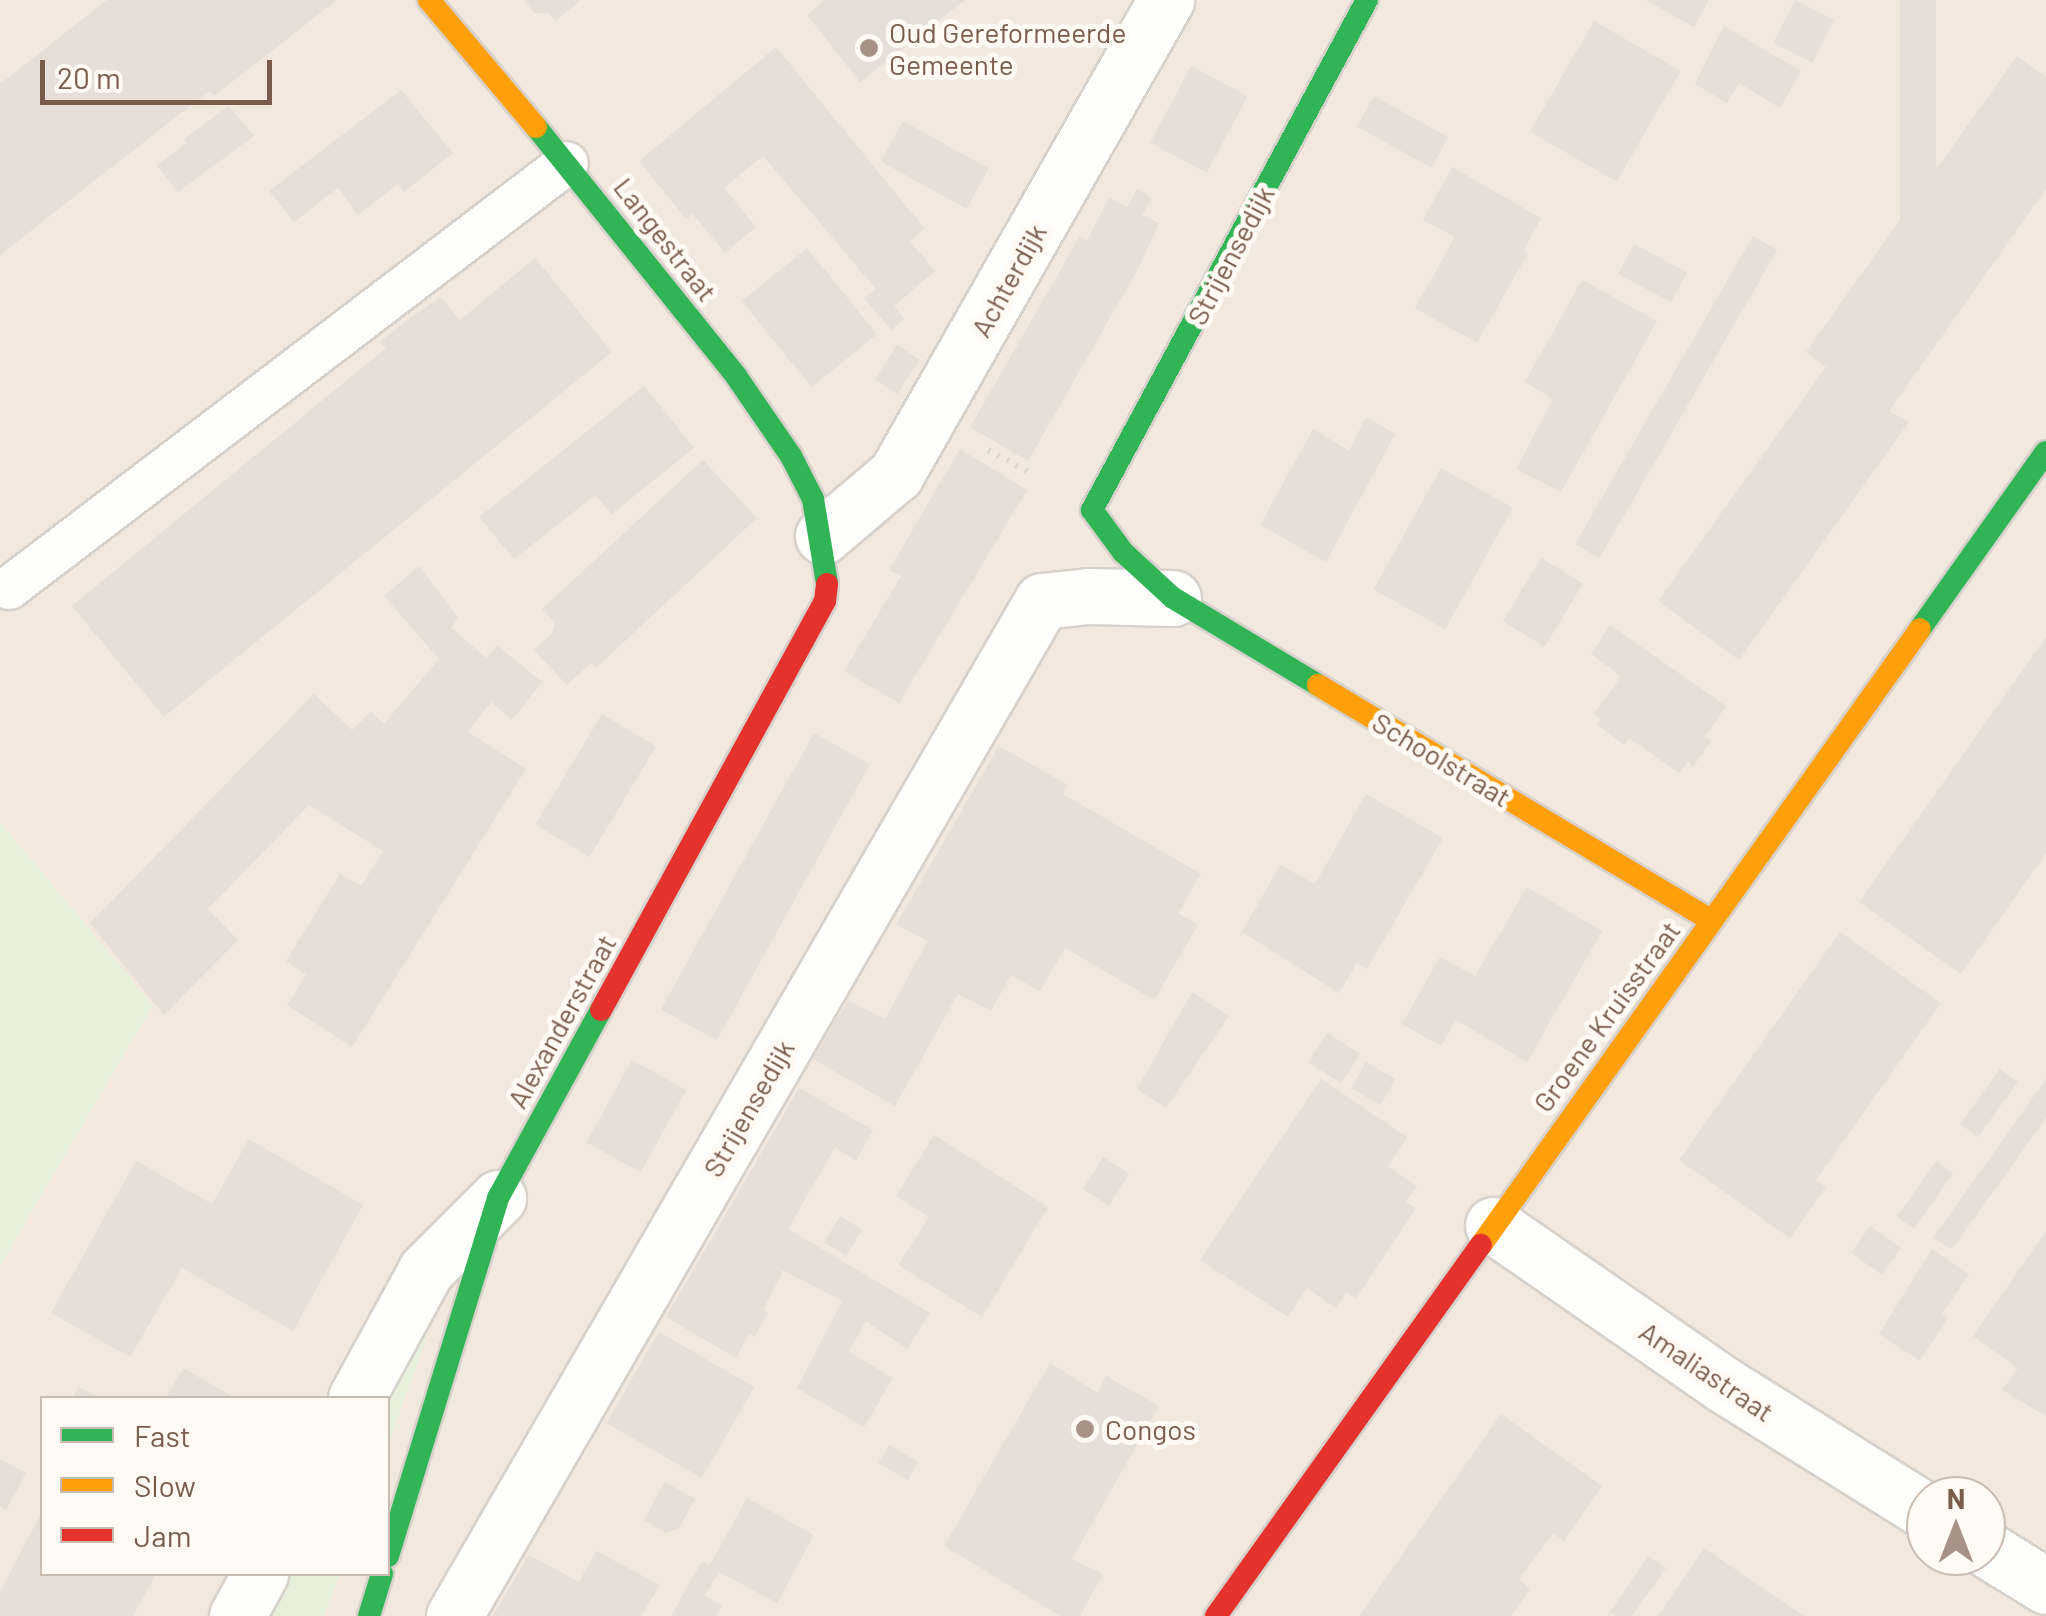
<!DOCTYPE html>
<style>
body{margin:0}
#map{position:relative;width:2046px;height:1616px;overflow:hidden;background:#f9f5f0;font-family:Barlow,sans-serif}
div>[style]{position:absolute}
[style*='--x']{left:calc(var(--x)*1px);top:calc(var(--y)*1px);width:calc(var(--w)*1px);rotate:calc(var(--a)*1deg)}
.residential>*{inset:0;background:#f2e8de}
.green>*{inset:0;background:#e7f0db}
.building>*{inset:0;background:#e6ded7;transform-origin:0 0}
.path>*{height:6px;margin-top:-3px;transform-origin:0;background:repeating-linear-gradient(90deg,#dcd5d0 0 2.5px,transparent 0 10.5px)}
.roads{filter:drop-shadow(2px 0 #d7d1cb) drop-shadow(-2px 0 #d7d1cb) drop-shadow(0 2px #d7d1cb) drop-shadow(0 -2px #d7d1cb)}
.lane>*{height:42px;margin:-21px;padding:0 21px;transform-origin:21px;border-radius:21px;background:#fefefd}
.street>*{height:55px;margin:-27.5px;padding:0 27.5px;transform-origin:27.5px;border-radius:27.5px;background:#fefefd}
.fast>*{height:22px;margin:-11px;padding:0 11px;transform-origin:11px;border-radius:11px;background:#30b455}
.slow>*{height:22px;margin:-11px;padding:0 11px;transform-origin:11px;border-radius:11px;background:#ff9f0a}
.jam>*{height:22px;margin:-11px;padding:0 11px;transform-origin:11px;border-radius:11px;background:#e5322d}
.dots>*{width:28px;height:28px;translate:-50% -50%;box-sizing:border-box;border:5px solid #fffaf3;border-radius:50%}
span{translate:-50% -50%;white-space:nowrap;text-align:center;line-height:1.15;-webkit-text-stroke:10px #fffaf3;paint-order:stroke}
.poi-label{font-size:28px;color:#7a5c4d}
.left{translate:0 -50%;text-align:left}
.street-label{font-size:28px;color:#7a5c4d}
.legend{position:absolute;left:40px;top:1396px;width:350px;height:180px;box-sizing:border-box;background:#fffaf3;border:2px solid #cabbb1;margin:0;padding:12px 18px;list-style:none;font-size:30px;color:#7a5c4d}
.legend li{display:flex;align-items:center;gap:20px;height:50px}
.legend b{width:50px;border:2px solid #cabbb1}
.north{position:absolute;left:1906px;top:1476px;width:100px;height:100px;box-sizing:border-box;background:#fffaf3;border:2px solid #cabbb1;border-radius:50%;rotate:0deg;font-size:28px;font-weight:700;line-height:40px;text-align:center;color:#7a5c4d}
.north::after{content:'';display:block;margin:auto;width:35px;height:45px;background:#a69286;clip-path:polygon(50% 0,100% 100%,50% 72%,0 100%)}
.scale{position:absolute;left:40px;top:60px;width:232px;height:45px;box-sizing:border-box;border:5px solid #7a5c4d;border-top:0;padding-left:12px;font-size:30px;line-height:35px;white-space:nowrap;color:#7a5c4d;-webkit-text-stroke:8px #fffaf3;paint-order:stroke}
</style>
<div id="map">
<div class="residential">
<i style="clip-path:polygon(evenodd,0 0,2046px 0,2046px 1616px,0 1616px,0 0,42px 1398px,388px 1398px,388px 1574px,42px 1574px,42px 1398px,0 0,1926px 1496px,1986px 1496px,1986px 1556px,1926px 1556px,1926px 1496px)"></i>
</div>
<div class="green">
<i style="clip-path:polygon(0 822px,153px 1005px,0 1266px)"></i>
<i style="clip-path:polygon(447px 1282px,388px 1444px,388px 1398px,379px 1398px)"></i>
<i style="clip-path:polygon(285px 1574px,340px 1574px,324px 1616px,261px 1616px)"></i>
</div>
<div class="building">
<i style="clip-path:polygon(107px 0,337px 0,214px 96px,209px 91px,0 255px,0 84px)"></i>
<i style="clip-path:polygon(524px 0,581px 0,555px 21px,549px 13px,534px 13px)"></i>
<i style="clip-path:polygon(825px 0,965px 0,860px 82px,807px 15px)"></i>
<i style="clip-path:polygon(1646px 0,1709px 0,1694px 27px)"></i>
<i style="left:1795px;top:0;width:44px;height:48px;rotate:27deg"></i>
<i style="left:1900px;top:0;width:36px;height:262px"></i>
<i style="left:1594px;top:21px;width:100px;height:128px;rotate:30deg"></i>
<i style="clip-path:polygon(1724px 26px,1801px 71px,1780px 108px,1739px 83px,1727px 103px,1695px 84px)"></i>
<i style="clip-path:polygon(776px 47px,925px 229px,910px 241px,935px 271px,894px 306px,904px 319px,891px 330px,864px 298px,876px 289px,763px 156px,724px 188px,756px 227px,725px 253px,693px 214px,686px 219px,639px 161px)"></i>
<i style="clip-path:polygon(2017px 56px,2046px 77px,2046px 189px,1889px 411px,1909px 422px,1739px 660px,1658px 601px,1826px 367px,1806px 352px)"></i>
<i style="left:1191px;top:66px;width:64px;height:87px;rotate:28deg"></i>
<i style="clip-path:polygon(401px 90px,453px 153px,404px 192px,398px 184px,358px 215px,338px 188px,294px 222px,269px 191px)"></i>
<i style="left:1374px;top:96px;width:85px;height:35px;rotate:29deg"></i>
<i style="clip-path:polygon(229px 106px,254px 136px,178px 192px,157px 165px,187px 143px,184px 139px)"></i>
<i style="left:903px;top:121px;width:98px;height:46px;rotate:29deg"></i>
<i style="clip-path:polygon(1452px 167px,1541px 218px,1524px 250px,1528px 253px,1477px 343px,1415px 308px,1455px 237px,1423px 220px)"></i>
<i style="clip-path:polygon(1137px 189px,1152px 198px,1142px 215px,1159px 223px,1139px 267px,1028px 461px,970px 427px,1080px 236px,1087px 240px,1109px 198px,1127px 207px)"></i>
<i style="left:1753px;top:236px;width:28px;height:356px;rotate:30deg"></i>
<i style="left:1634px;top:244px;width:60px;height:34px;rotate:28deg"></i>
<i style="left:807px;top:248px;width:111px;height:84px;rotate:51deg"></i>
<i style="clip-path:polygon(535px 258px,612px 352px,164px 717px,72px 606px,386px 348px,380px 342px,407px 320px,441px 297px,460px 320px)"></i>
<i style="clip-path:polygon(1582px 280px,1657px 321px,1561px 492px,1516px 469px,1553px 399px,1525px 382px)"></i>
<i style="left:897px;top:345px;width:27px;height:41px;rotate:33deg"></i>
<i style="clip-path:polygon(644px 386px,694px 448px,612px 514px,595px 495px,514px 559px,479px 517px)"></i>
<i style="clip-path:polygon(1366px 417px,1395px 434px,1326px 562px,1260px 525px,1313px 429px,1349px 451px)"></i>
<i style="clip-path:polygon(960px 449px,1027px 490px,899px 703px,844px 671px,901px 576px,889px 570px)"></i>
<i style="clip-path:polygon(703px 460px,757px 518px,596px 668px,591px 663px,567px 685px,534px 650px,552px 633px,555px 623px,542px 609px)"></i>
<i style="left:1441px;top:468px;width:82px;height:139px;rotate:29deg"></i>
<i style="left:1541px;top:558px;width:49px;height:74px;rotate:31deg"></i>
<i style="clip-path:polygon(419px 566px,458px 618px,451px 628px,487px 658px,497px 645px,542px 682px,512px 720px,491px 702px,468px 732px,526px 769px,352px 1047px,287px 1005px,306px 975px,286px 961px,340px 874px,361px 886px,383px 851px,309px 805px,208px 909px,238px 940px,164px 1015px,90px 923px,314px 694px,352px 730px,371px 712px,384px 724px,439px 659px,384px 596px)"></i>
<i style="clip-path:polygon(1610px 625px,1726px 706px,1705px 737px,1711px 741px,1693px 767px,1688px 761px,1679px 773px,1629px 738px,1624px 745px,1597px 725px,1601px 719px,1594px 714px,1621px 676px,1591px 654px)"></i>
<i style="clip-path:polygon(2046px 637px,2046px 853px,1961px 974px,1859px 902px)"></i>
<i style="left:602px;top:714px;width:63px;height:129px;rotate:31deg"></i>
<i style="left:814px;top:733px;width:64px;height:316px;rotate:29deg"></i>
<i style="clip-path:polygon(999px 746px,1068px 785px,1063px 794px,1201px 874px,1178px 913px,1198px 925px,1154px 1000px,1065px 948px,1040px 991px,1011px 975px,991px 1011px,958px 994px,895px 1106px,813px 1059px,848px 1000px,885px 1019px,928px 941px,896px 925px)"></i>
<i style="clip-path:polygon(1366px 794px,1443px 838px,1367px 969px,1357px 963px,1339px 993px,1242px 932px,1280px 865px,1315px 884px)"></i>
<i style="clip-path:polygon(1527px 887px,1602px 931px,1527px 1062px,1456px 1020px,1441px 1046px,1402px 1024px,1440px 957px,1475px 976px)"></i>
<i style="clip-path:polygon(1840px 932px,1941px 1003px,1816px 1180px,1826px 1187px,1790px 1238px,1679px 1160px)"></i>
<i style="clip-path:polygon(1192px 992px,1229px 1016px,1166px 1108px,1137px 1089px)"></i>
<i style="left:1327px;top:1033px;width:39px;height:35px;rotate:32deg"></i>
<i style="left:632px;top:1060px;width:62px;height:94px;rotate:29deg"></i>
<i style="left:1366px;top:1062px;width:34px;height:30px;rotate:30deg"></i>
<i style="left:2000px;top:1069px;width:22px;height:68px;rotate:36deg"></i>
<i style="clip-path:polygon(1321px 1079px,1407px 1137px,1388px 1167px,1417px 1186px,1406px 1202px,1416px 1208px,1356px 1299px,1346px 1292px,1336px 1308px,1307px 1288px,1288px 1317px,1200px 1260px)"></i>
<i style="clip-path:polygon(2046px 1079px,2046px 1118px,1952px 1249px,1933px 1238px)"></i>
<i style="clip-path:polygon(799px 1088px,873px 1130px,856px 1161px,835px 1147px,788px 1229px,930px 1313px,907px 1349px,866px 1321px,863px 1326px,849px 1352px,893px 1378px,864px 1427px,797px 1388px,842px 1301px,771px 1264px,783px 1271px,763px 1310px,768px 1313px,754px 1337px,749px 1334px,736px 1358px,666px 1317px)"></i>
<i style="clip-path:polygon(934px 1135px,1048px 1207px,982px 1317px,898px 1265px,929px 1217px,896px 1196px)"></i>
<i style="clip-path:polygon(249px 1139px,363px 1205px,293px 1331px,182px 1268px,130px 1357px,51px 1313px,74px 1271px,86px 1276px,75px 1270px,136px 1161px,212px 1204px)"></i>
<i style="left:1103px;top:1157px;width:31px;height:38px;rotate:32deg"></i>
<i style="left:1936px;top:1161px;width:21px;height:68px;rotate:35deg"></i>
<i style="left:840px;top:1216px;width:26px;height:31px;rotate:31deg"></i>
<i style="left:1870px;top:1226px;width:38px;height:33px;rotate:35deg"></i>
<i style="clip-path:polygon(2046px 1231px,2046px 1416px,2002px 1390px,2018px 1368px,1973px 1336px)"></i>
<i style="clip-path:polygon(1932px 1249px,1969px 1274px,1942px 1314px,1948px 1318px,1920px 1361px,1879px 1334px)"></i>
<i style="left:659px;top:1332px;width:110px;height:105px;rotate:30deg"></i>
<i style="clip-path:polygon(1050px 1363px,1098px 1393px,1106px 1376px,1159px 1406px,1072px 1559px,1103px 1574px,1080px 1616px,1060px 1616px,944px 1546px)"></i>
<i style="clip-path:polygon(183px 1368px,235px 1398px,166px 1398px)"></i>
<i style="clip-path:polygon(79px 1387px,100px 1398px,72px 1398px)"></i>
<i style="clip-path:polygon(1501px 1414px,1602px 1486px,1564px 1541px,1553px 1533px,1519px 1579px,1530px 1589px,1511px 1616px,1359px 1616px)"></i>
<i style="left:889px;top:1445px;width:34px;height:21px;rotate:30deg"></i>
<i style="clip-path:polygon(0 1459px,26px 1473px,6px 1510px,0 1506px)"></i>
<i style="clip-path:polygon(665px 1482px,695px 1499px,679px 1528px,666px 1533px,644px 1520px)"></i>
<i style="clip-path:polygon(747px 1498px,814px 1535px,777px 1603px,719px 1572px,704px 1596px,722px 1605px,716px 1616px,671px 1616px,702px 1561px,710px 1565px)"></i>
<i style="clip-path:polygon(42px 1512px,42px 1574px,156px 1574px,133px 1616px,0 1616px,0 1592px)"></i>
<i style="clip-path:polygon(1704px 1548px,1804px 1616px,1658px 1616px)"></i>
<i style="clip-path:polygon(596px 1551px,660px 1585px,641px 1616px,493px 1616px,529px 1555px,579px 1582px)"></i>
<i style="clip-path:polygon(1648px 1556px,1666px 1568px,1632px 1616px,1616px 1616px,1610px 1612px)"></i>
</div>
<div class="path">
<i style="--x:988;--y:450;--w:52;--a:28.5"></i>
</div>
<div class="roads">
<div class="lane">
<i style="--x:9;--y:588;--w:701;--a:-37.29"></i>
</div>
<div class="street">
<i style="--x:823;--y:536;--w:96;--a:-40.3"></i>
<i style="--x:896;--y:474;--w:546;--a:-60.33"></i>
<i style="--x:1493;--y:1225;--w:281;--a:34.7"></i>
<i style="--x:1724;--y:1385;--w:238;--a:32"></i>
<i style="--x:356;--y:1398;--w:146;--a:-61.3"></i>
<i style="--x:426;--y:1270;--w:102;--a:-45"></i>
<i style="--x:1986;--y:1549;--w:70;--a:31.7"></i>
<i style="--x:237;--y:1616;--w:48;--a:-61.3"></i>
<i style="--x:454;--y:1616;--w:1173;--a:-59.92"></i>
<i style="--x:1042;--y:601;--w:47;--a:-6.1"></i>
<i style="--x:1089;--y:596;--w:84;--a:1.4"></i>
</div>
<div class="fast">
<i style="--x:536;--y:127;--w:319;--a:51.2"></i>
<i style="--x:736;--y:376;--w:97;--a:55.5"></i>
<i style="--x:791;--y:456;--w:48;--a:62.9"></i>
<i style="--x:813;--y:499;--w:86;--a:80.6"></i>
<i style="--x:1920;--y:629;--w:217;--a:-54.6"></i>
<i style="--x:1318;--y:685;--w:169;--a:-149"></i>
<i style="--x:1173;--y:598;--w:68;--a:-137.4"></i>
<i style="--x:1123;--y:552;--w:52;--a:-126.4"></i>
<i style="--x:1092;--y:510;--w:579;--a:-61.67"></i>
<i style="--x:388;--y:1556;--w:375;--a:-72.9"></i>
<i style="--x:498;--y:1198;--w:214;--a:-61.3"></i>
<i style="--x:369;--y:1616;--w:44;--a:-72.8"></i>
</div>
<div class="slow">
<i style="--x:429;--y:0;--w:166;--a:49.9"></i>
<i style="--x:1318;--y:685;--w:459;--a:30.9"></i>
<i style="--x:1481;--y:1245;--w:756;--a:-54.52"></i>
</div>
<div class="jam">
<i style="--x:601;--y:1010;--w:466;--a:-61.3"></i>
<i style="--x:825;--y:601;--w:17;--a:-83"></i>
<i style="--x:1216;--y:1616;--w:456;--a:-54.5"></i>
</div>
</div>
<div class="dots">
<i style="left:869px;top:48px;background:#a69286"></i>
<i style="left:1085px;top:1429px;background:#a69286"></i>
</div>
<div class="poi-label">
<span class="left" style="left:889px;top:48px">Oud Gereformeerde<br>Gemeente</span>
<span class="left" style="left:1105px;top:1429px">Congos</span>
</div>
<div class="street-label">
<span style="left:666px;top:239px;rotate:52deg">Langestraat</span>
<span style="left:1230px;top:255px;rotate:-62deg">Strijensedijk</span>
<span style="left:1008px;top:280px;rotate:-61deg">Achterdijk</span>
<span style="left:1442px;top:759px;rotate:31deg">Schoolstraat</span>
<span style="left:1606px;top:1016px;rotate:-54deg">Groene Kruisstraat</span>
<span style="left:561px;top:1021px;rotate:-61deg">Alexanderstraat</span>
<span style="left:748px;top:1108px;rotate:-60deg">Strijensedijk</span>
<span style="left:1707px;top:1371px;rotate:34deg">Amaliastraat</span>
</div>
<ul class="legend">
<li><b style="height:12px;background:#30b455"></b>Fast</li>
<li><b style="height:12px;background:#ff9f0a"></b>Slow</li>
<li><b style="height:12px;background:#e5322d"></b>Jam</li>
</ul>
<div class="north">N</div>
<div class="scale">20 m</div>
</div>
